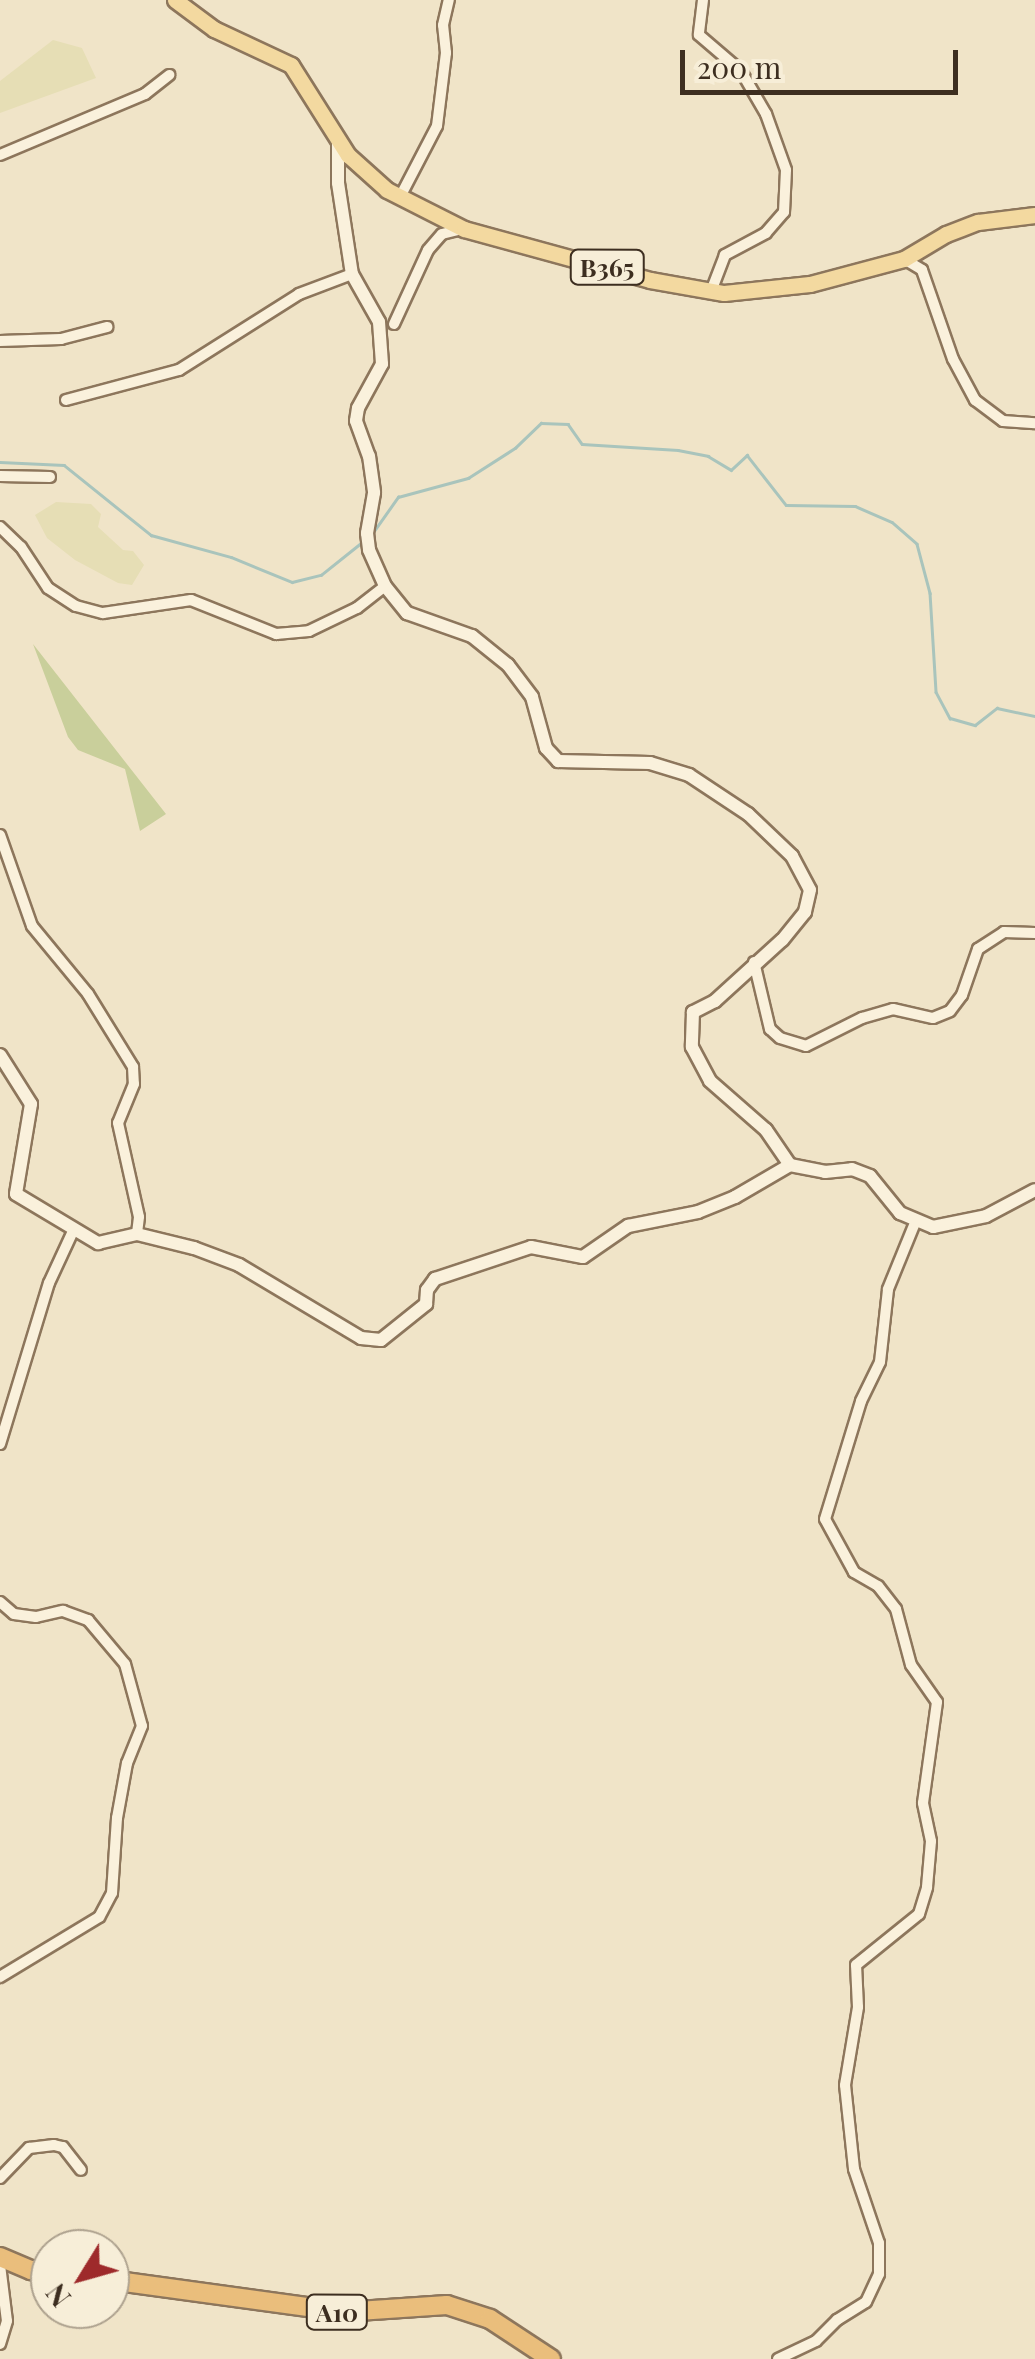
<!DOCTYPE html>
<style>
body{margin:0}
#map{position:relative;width:1035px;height:2359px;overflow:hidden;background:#f0e4c8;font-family:"Playfair Display",serif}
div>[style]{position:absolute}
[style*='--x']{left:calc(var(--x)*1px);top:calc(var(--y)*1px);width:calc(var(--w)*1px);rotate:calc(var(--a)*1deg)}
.farmland>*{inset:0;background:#e6deb5}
.green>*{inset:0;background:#c9cf9b}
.stream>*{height:2.5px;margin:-1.25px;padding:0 1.25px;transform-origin:1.25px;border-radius:1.25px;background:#a9c4bc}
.roads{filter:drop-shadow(2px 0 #8d765c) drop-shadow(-2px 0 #8d765c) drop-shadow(0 2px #8d765c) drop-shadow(0 -2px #8d765c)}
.minor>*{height:10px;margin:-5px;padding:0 5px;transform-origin:5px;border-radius:5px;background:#faf1dc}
.tertiary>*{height:12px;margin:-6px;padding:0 6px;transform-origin:6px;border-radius:6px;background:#faf1dc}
.primary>*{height:15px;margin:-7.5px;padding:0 7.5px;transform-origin:7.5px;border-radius:7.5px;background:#f3d9a0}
.trunk>*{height:18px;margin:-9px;padding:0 9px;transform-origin:9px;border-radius:9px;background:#eabe7c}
span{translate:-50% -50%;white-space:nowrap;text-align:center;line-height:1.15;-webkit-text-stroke:8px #f7eed8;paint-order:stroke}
.shield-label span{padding:2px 8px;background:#f7eed8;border:2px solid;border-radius:8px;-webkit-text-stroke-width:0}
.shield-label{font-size:25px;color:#3d2e20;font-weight:700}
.north{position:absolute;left:30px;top:2229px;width:100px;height:100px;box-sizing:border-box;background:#f7eed8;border:2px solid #ada18e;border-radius:50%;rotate:233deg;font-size:28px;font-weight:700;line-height:40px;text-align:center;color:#3d2e20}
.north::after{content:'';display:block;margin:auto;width:35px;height:45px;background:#9e2a2b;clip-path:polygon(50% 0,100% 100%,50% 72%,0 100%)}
.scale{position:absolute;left:680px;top:50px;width:278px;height:45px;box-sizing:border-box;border:5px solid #3d2e20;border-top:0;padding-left:12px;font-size:30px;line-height:35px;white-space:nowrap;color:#3d2e20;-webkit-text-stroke:8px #f7eed8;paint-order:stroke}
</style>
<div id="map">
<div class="farmland">
<i style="clip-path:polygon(53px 40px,82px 48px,96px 78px,0 113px,0 81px)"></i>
<i style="clip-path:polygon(56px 502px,91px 504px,101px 514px,98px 527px,123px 550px,133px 551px,144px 565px,132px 585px,118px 583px,75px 560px,47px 538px,35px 515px)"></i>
</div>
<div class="green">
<i style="clip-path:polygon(33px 644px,166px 814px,140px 831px,125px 769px,78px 750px,68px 737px)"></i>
</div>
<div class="stream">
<i style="--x:0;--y:462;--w:64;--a:2.7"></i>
<i style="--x:64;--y:465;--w:112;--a:38.8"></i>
<i style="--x:151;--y:535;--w:83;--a:15.4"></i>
<i style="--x:231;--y:557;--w:66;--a:22.3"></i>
<i style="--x:292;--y:582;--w:30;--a:-14"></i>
<i style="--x:321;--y:575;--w:51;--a:-38.7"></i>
<i style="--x:374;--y:531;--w:42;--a:-54.8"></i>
<i style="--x:398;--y:497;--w:73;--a:-15.2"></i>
<i style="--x:468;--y:478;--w:56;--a:-32.6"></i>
<i style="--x:515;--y:448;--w:36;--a:-44"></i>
<i style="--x:541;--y:423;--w:27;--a:2"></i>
<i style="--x:568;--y:424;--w:24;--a:55"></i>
<i style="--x:582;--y:444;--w:96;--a:3.6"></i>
<i style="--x:678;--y:450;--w:31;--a:11"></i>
<i style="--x:708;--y:456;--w:27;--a:31"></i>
<i style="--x:731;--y:470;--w:22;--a:-43"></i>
<i style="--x:747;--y:455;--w:63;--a:52"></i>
<i style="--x:786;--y:505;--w:69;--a:0.8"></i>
<i style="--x:855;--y:506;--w:40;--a:23.4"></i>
<i style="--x:892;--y:522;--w:33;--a:41"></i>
<i style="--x:917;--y:544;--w:51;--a:75.1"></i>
<i style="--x:930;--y:593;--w:99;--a:86.5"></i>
<i style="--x:936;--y:692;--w:30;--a:62"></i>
<i style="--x:950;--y:718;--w:26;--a:16"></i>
<i style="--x:975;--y:725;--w:28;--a:-38"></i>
<i style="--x:997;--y:708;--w:39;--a:12"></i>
</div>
<div class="roads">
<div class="minor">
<i style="--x:703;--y:0;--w:35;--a:97"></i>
<i style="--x:699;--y:35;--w:55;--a:40.6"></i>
<i style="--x:741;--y:71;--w:50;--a:59.8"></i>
<i style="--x:766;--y:114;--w:59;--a:70.3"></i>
<i style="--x:786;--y:170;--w:42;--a:92.7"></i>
<i style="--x:784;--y:212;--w:28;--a:131"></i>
<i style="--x:766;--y:233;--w:47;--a:151.8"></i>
<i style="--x:725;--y:255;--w:40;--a:111"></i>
<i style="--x:0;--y:155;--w:157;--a:-22.8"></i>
<i style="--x:145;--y:94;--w:31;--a:-38"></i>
<i style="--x:400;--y:197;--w:80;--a:-62.5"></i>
<i style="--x:437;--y:126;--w:74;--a:-83"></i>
<i style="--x:446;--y:53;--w:28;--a:-96"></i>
<i style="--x:443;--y:25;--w:26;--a:-77"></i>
<i style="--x:904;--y:259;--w:21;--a:31"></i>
<i style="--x:922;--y:270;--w:94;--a:70.8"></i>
<i style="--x:953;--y:359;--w:47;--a:61.8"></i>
<i style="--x:975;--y:400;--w:35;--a:37"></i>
<i style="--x:1003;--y:421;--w:32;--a:4"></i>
<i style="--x:394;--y:324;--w:81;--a:-65.3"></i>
<i style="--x:428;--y:250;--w:21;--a:-49"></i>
<i style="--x:442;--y:234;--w:21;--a:-14"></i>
<i style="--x:0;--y:341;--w:61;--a:-1.9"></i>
<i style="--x:61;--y:339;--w:48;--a:-14.6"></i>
<i style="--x:66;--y:400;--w:117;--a:-14.9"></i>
<i style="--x:179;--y:370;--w:142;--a:-32.3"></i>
<i style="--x:299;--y:294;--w:57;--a:-20.7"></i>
<i style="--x:0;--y:476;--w:50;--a:1.1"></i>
<i style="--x:0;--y:527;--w:29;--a:44"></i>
<i style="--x:21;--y:547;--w:49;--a:56.6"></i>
<i style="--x:48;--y:588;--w:33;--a:33"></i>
<i style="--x:76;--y:606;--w:28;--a:15"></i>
<i style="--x:103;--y:613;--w:89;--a:-8.4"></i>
<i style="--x:191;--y:600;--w:92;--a:21.8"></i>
<i style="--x:276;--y:634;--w:33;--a:-5"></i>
<i style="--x:309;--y:631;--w:53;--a:-25.6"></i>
<i style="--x:357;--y:608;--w:36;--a:-38"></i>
<i style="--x:0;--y:835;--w:96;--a:70.6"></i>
<i style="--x:32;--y:926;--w:88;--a:50.5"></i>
<i style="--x:88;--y:994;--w:86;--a:58.3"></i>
<i style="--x:133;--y:1067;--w:17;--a:87"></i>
<i style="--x:134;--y:1084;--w:42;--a:112.3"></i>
<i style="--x:118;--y:1123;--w:96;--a:77.4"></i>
<i style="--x:139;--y:1217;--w:17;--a:97"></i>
<i style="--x:754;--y:962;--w:69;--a:76.6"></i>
<i style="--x:770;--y:1029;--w:13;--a:42"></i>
<i style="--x:780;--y:1038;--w:27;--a:17"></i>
<i style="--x:806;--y:1046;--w:63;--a:-26.6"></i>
<i style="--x:862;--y:1018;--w:32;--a:-16"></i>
<i style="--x:893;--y:1009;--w:41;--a:12.7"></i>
<i style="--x:933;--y:1018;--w:18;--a:-22"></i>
<i style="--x:950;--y:1011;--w:20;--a:-53"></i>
<i style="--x:962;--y:995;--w:49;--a:-70.8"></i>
<i style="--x:978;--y:949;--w:31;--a:-33"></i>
<i style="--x:1004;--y:932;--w:31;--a:2"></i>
<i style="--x:0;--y:1444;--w:168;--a:-73.1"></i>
<i style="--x:49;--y:1283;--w:60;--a:-65.2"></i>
<i style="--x:0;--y:1602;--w:18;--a:41"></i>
<i style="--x:14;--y:1614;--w:22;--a:8"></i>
<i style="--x:36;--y:1617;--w:28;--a:-13"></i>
<i style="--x:63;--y:1611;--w:27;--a:20"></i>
<i style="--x:88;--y:1620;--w:57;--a:49.9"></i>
<i style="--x:125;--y:1664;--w:64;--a:74.7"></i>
<i style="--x:142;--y:1726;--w:40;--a:112"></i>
<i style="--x:127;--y:1763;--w:56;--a:100.3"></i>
<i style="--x:117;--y:1818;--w:75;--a:93.8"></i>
<i style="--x:112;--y:1893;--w:27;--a:118"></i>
<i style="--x:99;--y:1917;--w:116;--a:148.8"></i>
<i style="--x:0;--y:2178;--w:42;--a:-46"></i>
<i style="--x:29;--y:2148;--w:25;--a:-7"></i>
<i style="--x:54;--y:2145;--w:9;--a:13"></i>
<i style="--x:63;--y:2147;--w:29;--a:52"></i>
<i style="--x:0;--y:2265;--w:56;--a:82.9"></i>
<i style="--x:7;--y:2321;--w:24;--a:107"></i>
<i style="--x:778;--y:2359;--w:42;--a:-25.3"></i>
<i style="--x:816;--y:2341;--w:30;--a:-45"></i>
<i style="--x:837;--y:2320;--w:34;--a:-32"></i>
<i style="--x:866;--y:2302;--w:31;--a:-65"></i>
<i style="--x:879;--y:2274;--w:31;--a:-90"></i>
<i style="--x:879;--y:2243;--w:78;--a:-108.7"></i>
<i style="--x:854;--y:2169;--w:84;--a:-96.1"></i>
<i style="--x:845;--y:2085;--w:79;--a:-80.5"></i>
<i style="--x:858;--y:2007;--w:42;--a:-92.7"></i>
<i style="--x:856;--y:1965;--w:81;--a:-39"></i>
<i style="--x:919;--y:1914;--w:28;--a:-73"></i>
<i style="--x:927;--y:1887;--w:46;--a:-85"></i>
<i style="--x:931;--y:1841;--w:39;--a:-102"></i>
<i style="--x:923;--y:1803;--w:102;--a:-82.1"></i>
<i style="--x:937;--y:1702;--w:45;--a:-125.1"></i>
<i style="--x:911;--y:1665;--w:58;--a:-105"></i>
<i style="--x:896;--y:1609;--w:29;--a:-128"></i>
<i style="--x:878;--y:1586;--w:28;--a:-150"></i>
<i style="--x:854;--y:1572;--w:60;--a:-118.7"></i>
<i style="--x:825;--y:1519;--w:123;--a:-73"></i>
<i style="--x:861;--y:1401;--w:43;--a:-64"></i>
<i style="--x:880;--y:1362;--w:73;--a:-83.7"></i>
<i style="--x:888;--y:1289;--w:71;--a:-67.8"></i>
</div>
<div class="tertiary">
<i style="--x:338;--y:142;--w:41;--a:90"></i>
<i style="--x:338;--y:183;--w:92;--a:81.3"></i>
<i style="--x:352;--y:274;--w:55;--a:60.6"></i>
<i style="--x:379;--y:322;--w:42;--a:85.9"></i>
<i style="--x:382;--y:364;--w:50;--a:118.6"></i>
<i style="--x:358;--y:408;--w:13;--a:99"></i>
<i style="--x:356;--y:421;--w:37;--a:70"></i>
<i style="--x:369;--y:456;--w:37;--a:82"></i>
<i style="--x:374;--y:493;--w:41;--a:99.9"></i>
<i style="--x:367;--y:533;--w:17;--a:83"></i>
<i style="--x:369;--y:550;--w:39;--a:66"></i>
<i style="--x:385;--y:586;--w:35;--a:51"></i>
<i style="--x:407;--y:613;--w:69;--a:19.5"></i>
<i style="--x:472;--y:636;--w:46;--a:38.9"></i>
<i style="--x:508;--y:665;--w:40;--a:53"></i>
<i style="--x:532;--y:697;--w:53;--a:74.6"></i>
<i style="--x:546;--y:748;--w:18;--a:47"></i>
<i style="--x:558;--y:761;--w:92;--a:1.2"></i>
<i style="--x:650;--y:763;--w:41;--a:17.1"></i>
<i style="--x:689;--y:775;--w:71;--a:33.5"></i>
<i style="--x:748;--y:814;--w:61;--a:43.7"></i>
<i style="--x:792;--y:856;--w:38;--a:62"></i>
<i style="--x:810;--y:890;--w:23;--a:103"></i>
<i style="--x:805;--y:912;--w:36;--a:129"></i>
<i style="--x:782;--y:940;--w:91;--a:137.7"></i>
<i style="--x:715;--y:1001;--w:25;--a:153"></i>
<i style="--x:693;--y:1012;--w:35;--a:92"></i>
<i style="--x:692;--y:1047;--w:38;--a:62"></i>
<i style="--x:710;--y:1081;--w:74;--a:41.2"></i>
<i style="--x:766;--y:1130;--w:42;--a:55.6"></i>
<i style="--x:0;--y:1055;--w:58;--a:57.7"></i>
<i style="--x:31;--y:1104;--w:91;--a:99.5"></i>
<i style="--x:16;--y:1194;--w:96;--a:30.9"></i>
<i style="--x:98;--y:1243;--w:40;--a:-13"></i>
<i style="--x:137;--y:1234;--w:59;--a:13.8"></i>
<i style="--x:194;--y:1248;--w:48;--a:20.7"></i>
<i style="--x:239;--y:1265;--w:142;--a:30.9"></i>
<i style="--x:361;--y:1338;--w:20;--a:6"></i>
<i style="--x:381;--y:1340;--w:58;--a:-38.7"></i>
<i style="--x:426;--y:1304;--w:14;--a:-86"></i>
<i style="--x:427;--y:1290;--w:14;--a:-54"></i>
<i style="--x:435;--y:1279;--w:101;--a:-18.4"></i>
<i style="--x:531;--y:1247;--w:53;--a:10.9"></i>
<i style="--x:583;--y:1257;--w:55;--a:-34.6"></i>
<i style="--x:628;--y:1226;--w:71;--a:-11.3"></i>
<i style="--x:698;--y:1212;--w:40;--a:-22"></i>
<i style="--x:735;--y:1197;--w:64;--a:-30.2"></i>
<i style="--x:790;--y:1165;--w:36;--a:11"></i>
<i style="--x:825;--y:1172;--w:27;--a:-6"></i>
<i style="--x:852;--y:1169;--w:19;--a:21"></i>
<i style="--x:870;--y:1176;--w:48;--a:51"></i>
<i style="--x:900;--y:1213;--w:36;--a:23"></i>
<i style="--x:933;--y:1227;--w:54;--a:-11.7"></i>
<i style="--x:986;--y:1216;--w:55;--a:-28"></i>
</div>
<div class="primary">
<i style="--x:175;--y:0;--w:49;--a:36.6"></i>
<i style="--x:214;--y:29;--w:85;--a:25.1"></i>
<i style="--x:291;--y:65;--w:107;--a:57.7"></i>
<i style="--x:348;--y:155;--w:52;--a:41.9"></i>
<i style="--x:387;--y:190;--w:86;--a:26.9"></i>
<i style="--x:464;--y:229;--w:193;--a:15.3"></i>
<i style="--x:650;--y:280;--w:75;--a:10"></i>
<i style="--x:724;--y:293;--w:86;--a:-6"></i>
<i style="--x:810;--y:284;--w:97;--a:-14.9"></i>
<i style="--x:904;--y:259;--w:49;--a:-30.8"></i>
<i style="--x:946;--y:234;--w:34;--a:-21"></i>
<i style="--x:978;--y:222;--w:57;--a:-7"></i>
</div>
<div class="trunk">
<i style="--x:0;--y:2257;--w:34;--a:23"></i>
<i style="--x:31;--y:2270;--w:19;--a:9"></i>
<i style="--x:110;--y:2280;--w:235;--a:7.8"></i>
<i style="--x:343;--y:2312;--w:104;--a:-3.9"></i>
<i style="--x:447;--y:2305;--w:45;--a:18"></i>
<i style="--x:490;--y:2319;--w:73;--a:33.3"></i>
</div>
</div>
<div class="shield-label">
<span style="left:607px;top:267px">B365</span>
<span style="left:337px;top:2312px">A10</span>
</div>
<div class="north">N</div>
<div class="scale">200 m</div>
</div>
